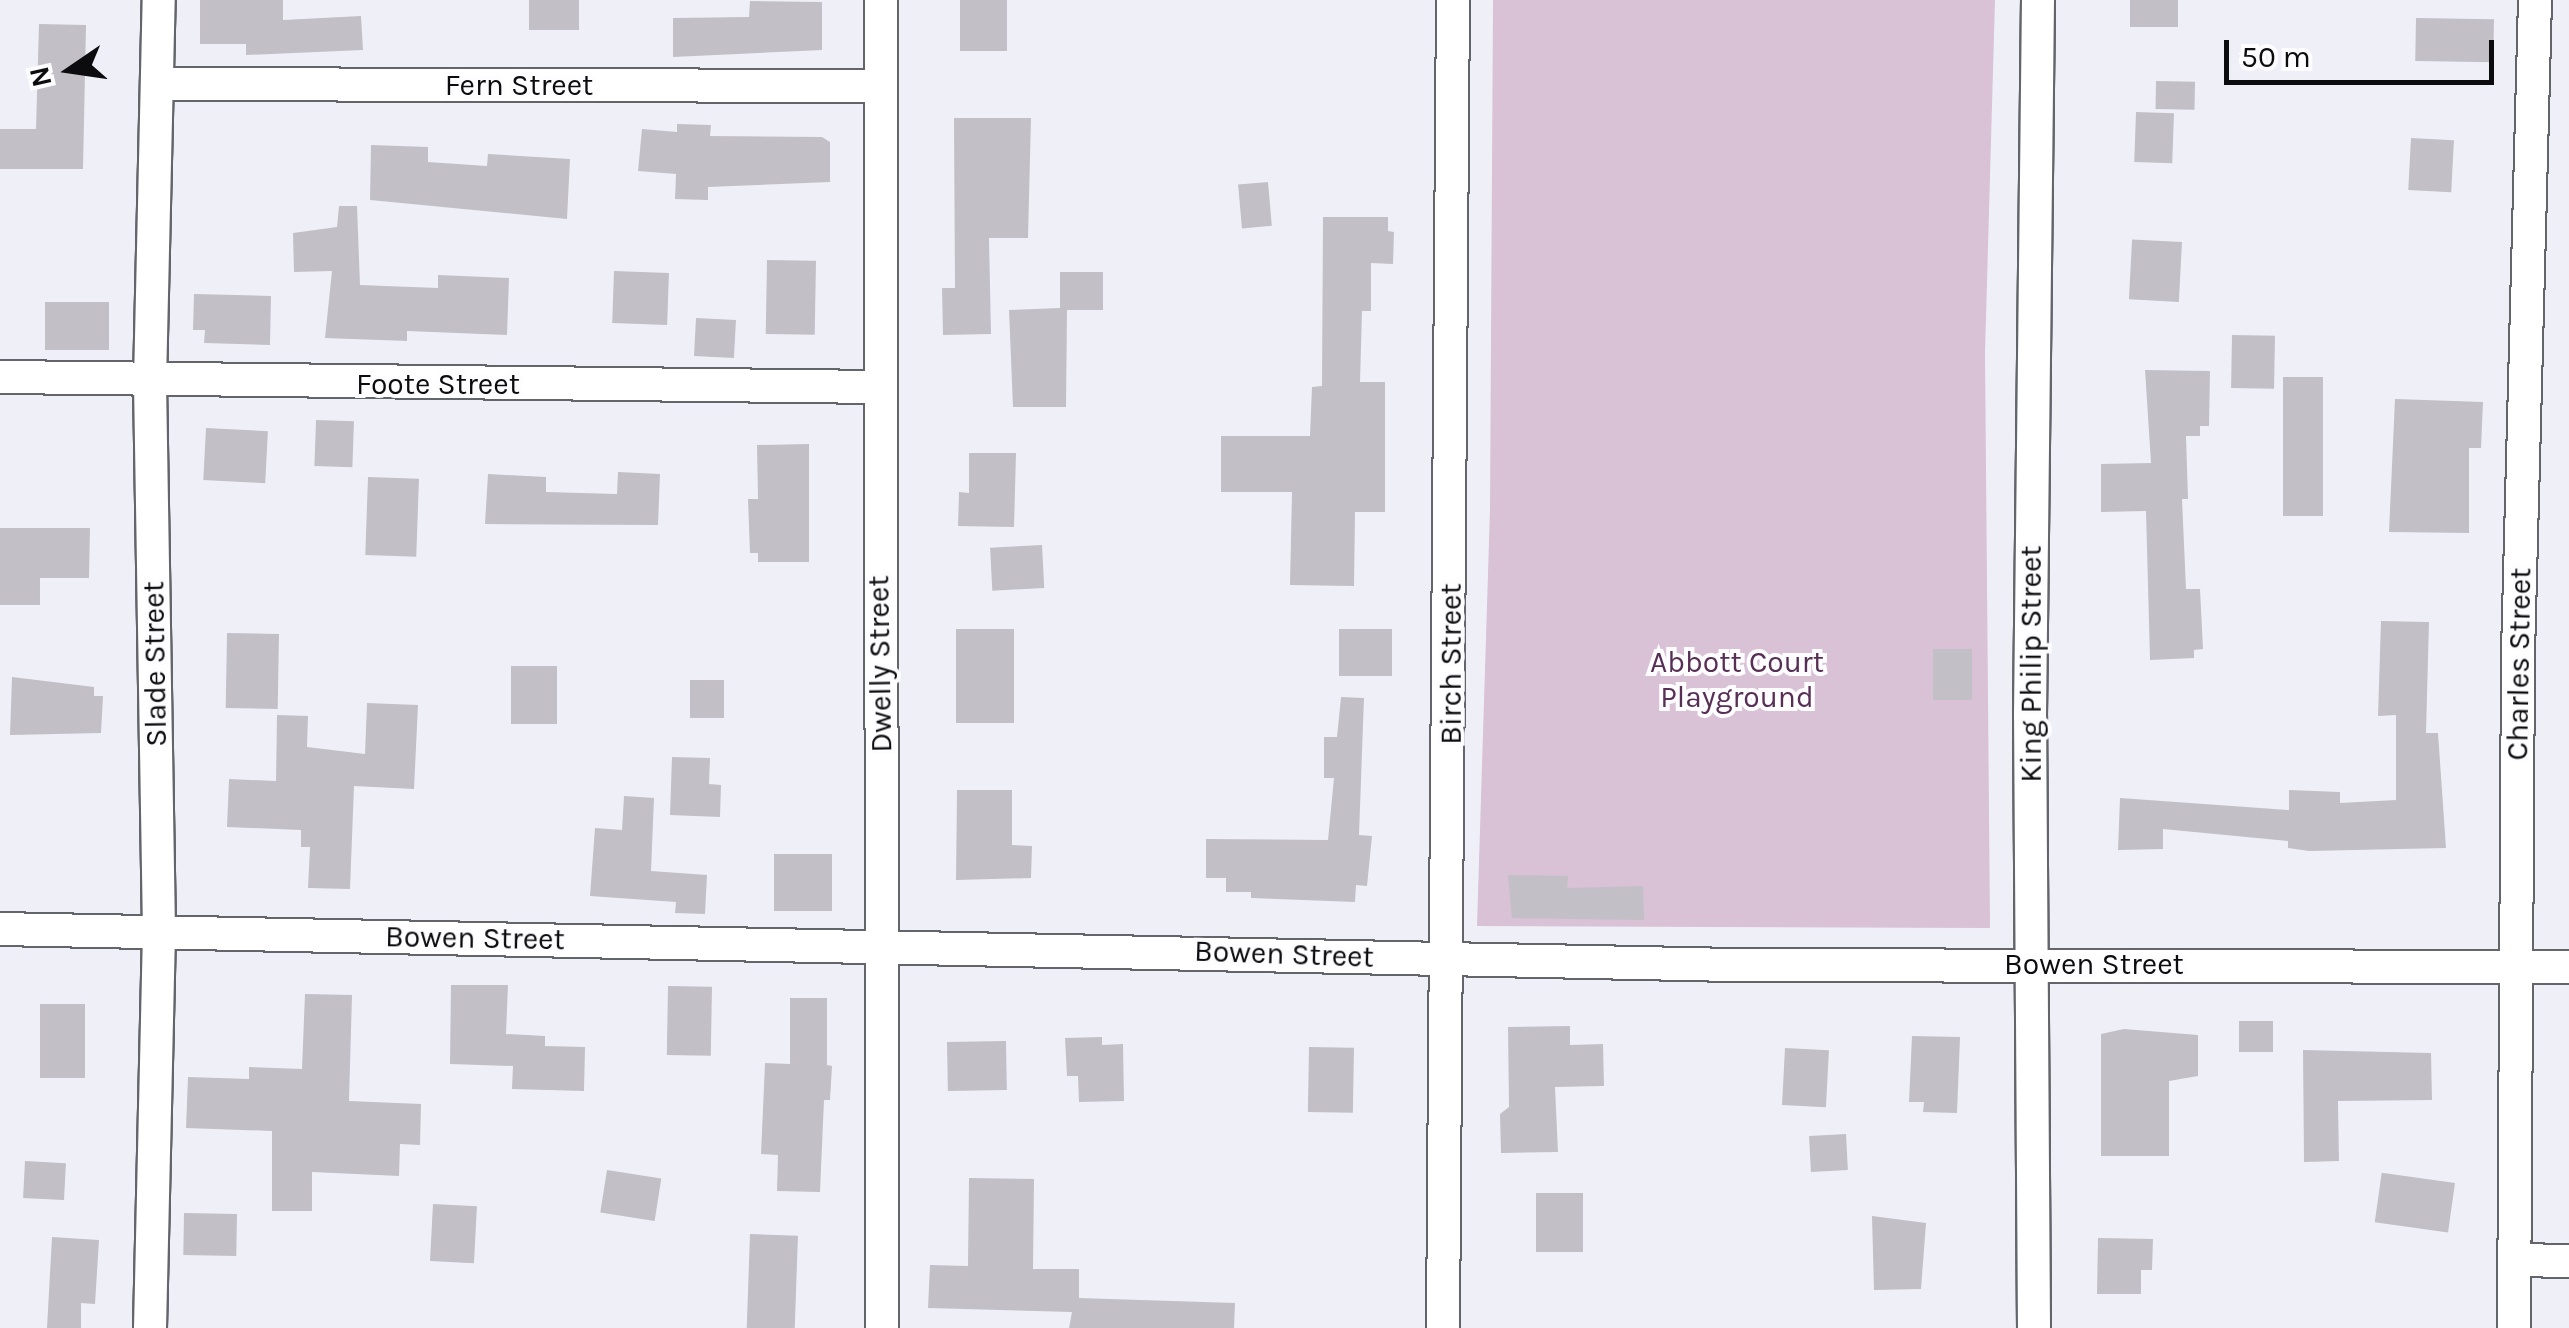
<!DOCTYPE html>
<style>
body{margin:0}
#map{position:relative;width:2569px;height:1328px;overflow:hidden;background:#eff0f7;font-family:Karla,sans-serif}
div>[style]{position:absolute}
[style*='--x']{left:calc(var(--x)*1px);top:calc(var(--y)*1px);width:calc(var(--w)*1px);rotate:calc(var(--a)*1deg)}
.green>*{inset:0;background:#d9c1d6}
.building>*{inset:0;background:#c2bfc6;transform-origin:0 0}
.roads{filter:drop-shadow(2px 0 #64656b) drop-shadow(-2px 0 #64656b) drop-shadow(0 2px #64656b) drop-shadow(0 -2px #64656b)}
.street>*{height:32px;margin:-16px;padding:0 16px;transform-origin:16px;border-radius:16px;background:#fff}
span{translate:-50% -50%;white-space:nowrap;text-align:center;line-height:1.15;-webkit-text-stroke:8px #fdfdff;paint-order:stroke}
.street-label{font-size:30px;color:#0c0c0f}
.park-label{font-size:30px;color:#572f55}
.north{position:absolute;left:20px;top:20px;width:100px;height:100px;-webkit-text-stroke:8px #fdfdff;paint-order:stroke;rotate:257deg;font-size:28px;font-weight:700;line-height:40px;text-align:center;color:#0c0c0f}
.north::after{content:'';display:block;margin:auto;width:35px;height:45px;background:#0c0c0f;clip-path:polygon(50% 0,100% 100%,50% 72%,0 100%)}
.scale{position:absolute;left:2224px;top:40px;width:270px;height:45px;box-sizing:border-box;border:5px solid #0c0c0f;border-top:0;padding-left:12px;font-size:30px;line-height:35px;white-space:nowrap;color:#0c0c0f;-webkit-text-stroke:8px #fdfdff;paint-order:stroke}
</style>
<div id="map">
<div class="green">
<i style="clip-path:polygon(1493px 0,1995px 0,1985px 353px,1990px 928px,1477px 926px,1490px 509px)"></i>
</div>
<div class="building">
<i style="clip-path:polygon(200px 0,283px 0,283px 20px,361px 16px,363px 50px,246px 55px,246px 44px,200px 44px)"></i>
<i style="left:529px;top:0;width:50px;height:30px"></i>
<i style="left:960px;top:0;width:47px;height:51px"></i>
<i style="left:2130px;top:0;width:48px;height:27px"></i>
<i style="clip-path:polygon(750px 1px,822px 2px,822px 50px,673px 57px,673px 18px,749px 17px)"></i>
<i style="left:2416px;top:18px;width:78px;height:43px;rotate:1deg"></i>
<i style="clip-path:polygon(39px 24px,86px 25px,83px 169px,0 169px,0 129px,36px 129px)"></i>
<i style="left:2156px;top:81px;width:39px;height:28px;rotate:1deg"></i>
<i style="left:2136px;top:112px;width:38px;height:50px;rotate:2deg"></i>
<i style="clip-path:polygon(954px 118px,1031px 118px,1028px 238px,989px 238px,991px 334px,943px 335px,942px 288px,955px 288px)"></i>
<i style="clip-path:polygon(677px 124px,711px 125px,710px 136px,822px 137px,830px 142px,830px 182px,708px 187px,708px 200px,675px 199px,676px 174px,638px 171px,642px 129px,677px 132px)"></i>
<i style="left:2411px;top:138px;width:43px;height:52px;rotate:3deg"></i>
<i style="clip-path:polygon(371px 145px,428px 147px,428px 162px,487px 166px,488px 154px,570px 159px,567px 219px,370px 200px)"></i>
<i style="left:1268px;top:182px;width:44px;height:30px;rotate:85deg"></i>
<i style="clip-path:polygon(339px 206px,357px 206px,360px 285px,438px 288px,438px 275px,509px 278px,507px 335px,407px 331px,407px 341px,325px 338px,332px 271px,294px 272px,293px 233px,337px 227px)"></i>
<i style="clip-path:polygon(1323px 217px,1388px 217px,1388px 231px,1394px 232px,1393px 264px,1371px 263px,1371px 311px,1362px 311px,1360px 382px,1385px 382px,1385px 512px,1355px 512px,1354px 586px,1290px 585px,1292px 492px,1221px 492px,1221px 436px,1310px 436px,1312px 387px,1322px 386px)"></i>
<i style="left:2182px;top:242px;width:60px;height:50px;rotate:93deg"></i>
<i style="left:767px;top:260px;width:49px;height:74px;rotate:1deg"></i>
<i style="left:614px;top:271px;width:55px;height:52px;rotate:2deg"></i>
<i style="clip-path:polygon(1060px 272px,1103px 272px,1103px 310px,1067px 310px,1066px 407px,1013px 407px,1009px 310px,1060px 308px)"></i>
<i style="clip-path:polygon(194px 294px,271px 296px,270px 345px,204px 343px,205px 330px,193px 330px)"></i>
<i style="left:45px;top:302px;width:64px;height:48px"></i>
<i style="left:696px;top:318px;width:40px;height:38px;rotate:3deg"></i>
<i style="left:2232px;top:335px;width:43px;height:53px;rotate:1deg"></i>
<i style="clip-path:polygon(2145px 370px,2210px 371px,2209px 426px,2200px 426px,2200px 436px,2186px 436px,2188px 499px,2182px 499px,2186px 589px,2200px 589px,2203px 649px,2194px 650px,2194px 658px,2150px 660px,2146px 511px,2101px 512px,2101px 464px,2151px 463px)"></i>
<i style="left:2283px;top:377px;width:40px;height:139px"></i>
<i style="clip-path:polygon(2395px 399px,2483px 402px,2481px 448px,2469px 448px,2469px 533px,2389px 532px)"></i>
<i style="left:316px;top:420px;width:38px;height:46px;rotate:2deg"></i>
<i style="left:206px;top:428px;width:62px;height:52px;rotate:3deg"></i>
<i style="clip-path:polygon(809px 444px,809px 562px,758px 562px,758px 553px,750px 553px,748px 499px,758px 499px,757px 445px)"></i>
<i style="clip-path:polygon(969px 453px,1016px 453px,1014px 527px,958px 526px,959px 492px,969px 493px)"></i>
<i style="clip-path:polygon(618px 472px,660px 474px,658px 525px,485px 524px,488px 474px,546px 477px,546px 492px,617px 494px)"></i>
<i style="left:368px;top:477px;width:51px;height:78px;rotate:2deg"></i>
<i style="clip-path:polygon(0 528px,90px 528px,89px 578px,40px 578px,40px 605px,0 605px)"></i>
<i style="left:1042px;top:545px;width:43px;height:52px;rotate:87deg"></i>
<i style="clip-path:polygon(2381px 621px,2429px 622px,2426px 733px,2438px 733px,2446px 848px,2309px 851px,2288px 848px,2288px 841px,2163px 829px,2163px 849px,2118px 850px,2120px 798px,2289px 810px,2289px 790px,2340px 792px,2340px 803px,2396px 800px,2396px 715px,2378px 716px)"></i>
<i style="left:956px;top:629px;width:58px;height:94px"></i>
<i style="left:1339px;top:629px;width:53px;height:47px"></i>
<i style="left:227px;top:633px;width:52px;height:75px;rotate:1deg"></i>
<i style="left:1933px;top:649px;width:39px;height:51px"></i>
<i style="left:511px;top:666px;width:46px;height:58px"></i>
<i style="clip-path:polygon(12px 677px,94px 687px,94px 696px,103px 696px,101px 733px,10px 735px)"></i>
<i style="left:690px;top:680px;width:34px;height:38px"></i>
<i style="clip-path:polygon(1341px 697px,1364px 698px,1359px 835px,1372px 836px,1367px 886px,1356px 885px,1355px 902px,1251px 898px,1251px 892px,1226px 892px,1226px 878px,1206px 878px,1206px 839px,1328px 840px,1334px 778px,1324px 778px,1324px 737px,1337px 737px)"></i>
<i style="clip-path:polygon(367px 703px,418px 705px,414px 789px,354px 786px,350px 889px,308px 888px,310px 847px,301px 847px,301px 830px,227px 827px,229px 779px,276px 781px,277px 715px,308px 716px,307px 747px,365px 754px)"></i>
<i style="clip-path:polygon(672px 757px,710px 758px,709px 784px,721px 785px,720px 817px,670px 815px)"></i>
<i style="clip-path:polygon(957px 790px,1012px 790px,1012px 845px,1032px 846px,1031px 878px,956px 880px)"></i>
<i style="clip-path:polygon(624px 796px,654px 798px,651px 871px,707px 875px,705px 914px,675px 913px,676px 902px,590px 896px,595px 828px,622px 830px)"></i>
<i style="left:832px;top:854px;width:57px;height:58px;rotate:90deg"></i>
<i style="clip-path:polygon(1508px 875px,1568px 876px,1567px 888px,1643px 886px,1644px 920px,1512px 918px)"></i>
<i style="clip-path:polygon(451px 985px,508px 985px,506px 1034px,545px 1036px,545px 1046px,585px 1047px,584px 1091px,512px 1089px,513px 1066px,450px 1064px)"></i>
<i style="left:668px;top:986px;width:44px;height:69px;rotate:1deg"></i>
<i style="clip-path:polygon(305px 994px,352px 995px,349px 1101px,421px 1104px,420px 1145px,400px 1144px,399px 1176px,312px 1172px,312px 1211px,272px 1211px,272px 1131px,186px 1128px,188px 1077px,249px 1079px,249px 1067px,302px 1069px)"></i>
<i style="clip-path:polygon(790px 998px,827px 998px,827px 1065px,832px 1066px,830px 1100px,824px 1100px,820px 1192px,777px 1191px,778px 1155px,761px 1154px,765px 1063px,790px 1064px)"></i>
<i style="left:40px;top:1004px;width:45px;height:74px"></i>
<i style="left:2239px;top:1021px;width:34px;height:31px"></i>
<i style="clip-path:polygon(1570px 1026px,1570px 1045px,1603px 1044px,1604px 1086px,1555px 1087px,1558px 1152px,1501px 1153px,1500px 1114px,1509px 1107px,1508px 1027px)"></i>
<i style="clip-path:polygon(2124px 1029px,2198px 1035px,2198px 1076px,2169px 1081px,2169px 1156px,2101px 1156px,2101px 1034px)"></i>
<i style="clip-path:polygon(1912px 1036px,1960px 1037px,1957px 1113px,1923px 1112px,1924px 1102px,1909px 1102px)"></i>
<i style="clip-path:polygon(1102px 1037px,1102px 1045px,1123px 1044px,1124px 1101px,1079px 1102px,1078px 1076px,1067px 1076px,1065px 1038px)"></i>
<i style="left:1006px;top:1041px;width:49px;height:59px;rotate:89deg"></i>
<i style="left:1309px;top:1047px;width:45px;height:65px;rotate:1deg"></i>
<i style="left:1785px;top:1048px;width:44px;height:57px;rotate:3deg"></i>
<i style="clip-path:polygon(2303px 1050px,2431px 1053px,2432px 1100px,2338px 1101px,2339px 1161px,2304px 1162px)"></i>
<i style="left:1846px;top:1134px;width:36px;height:37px;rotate:87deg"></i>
<i style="left:25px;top:1161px;width:41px;height:37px;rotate:3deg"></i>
<i style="left:607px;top:1170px;width:55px;height:43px;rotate:9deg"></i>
<i style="clip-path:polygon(969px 1178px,1034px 1179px,1033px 1269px,1079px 1269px,1079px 1298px,1235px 1303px,1234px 1328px,1069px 1328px,1072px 1312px,928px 1308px,930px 1265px,968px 1266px)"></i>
<i style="left:2455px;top:1183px;width:50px;height:74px;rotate:98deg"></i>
<i style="left:1583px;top:1193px;width:59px;height:47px;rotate:90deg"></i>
<i style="left:433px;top:1204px;width:44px;height:57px;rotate:3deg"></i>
<i style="left:184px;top:1213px;width:53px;height:42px;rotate:1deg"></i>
<i style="clip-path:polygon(1872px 1216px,1926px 1223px,1921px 1289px,1874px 1290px)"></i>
<i style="left:750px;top:1234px;width:48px;height:94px;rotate:2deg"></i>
<i style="clip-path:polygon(52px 1237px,99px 1240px,95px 1304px,81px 1303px,81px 1328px,47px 1328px)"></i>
<i style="clip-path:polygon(2098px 1238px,2153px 1239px,2152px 1270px,2141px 1270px,2141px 1294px,2097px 1294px)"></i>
</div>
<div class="roads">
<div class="street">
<i style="--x:881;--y:0;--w:1328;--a:89.96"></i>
<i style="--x:158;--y:84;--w:722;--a:0.16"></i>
<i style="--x:0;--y:377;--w:876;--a:0.65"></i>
<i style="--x:0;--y:929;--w:1736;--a:1.19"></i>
<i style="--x:1736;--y:965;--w:833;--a:0.14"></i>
<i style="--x:2514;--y:1260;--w:55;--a:1"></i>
<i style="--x:150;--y:1328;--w:397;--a:-88.7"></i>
<i style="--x:159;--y:931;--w:549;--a:-90.94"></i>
<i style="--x:150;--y:382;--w:382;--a:-88.7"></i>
<i style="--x:1443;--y:1328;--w:1328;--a:-89.57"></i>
<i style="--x:2034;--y:1328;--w:613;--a:-90.37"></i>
<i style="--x:2030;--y:715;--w:715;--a:-89.36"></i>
<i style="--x:2514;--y:1328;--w:675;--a:-89.66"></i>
<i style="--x:2518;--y:653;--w:653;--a:-88.51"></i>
</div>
</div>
<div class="street-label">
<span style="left:519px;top:85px">Fern Street</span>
<span style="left:438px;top:384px">Foote Street</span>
<span style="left:155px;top:664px;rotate:-91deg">Slade Street</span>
<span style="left:880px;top:664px;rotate:-91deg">Dwelly Street</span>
<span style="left:1451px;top:664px;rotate:-90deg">Birch Street</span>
<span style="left:2031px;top:664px;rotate:-90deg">King Philip Street</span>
<span style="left:2519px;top:664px;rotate:-89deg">Charles Street</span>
<span style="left:475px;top:938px;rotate:1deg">Bowen Street</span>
<span style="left:1284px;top:954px;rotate:2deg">Bowen Street</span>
<span style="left:2094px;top:964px">Bowen Street</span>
</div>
<div class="park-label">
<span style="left:1737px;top:679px">Abbott Court<br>Playground</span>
</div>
<div class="north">N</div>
<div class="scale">50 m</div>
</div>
